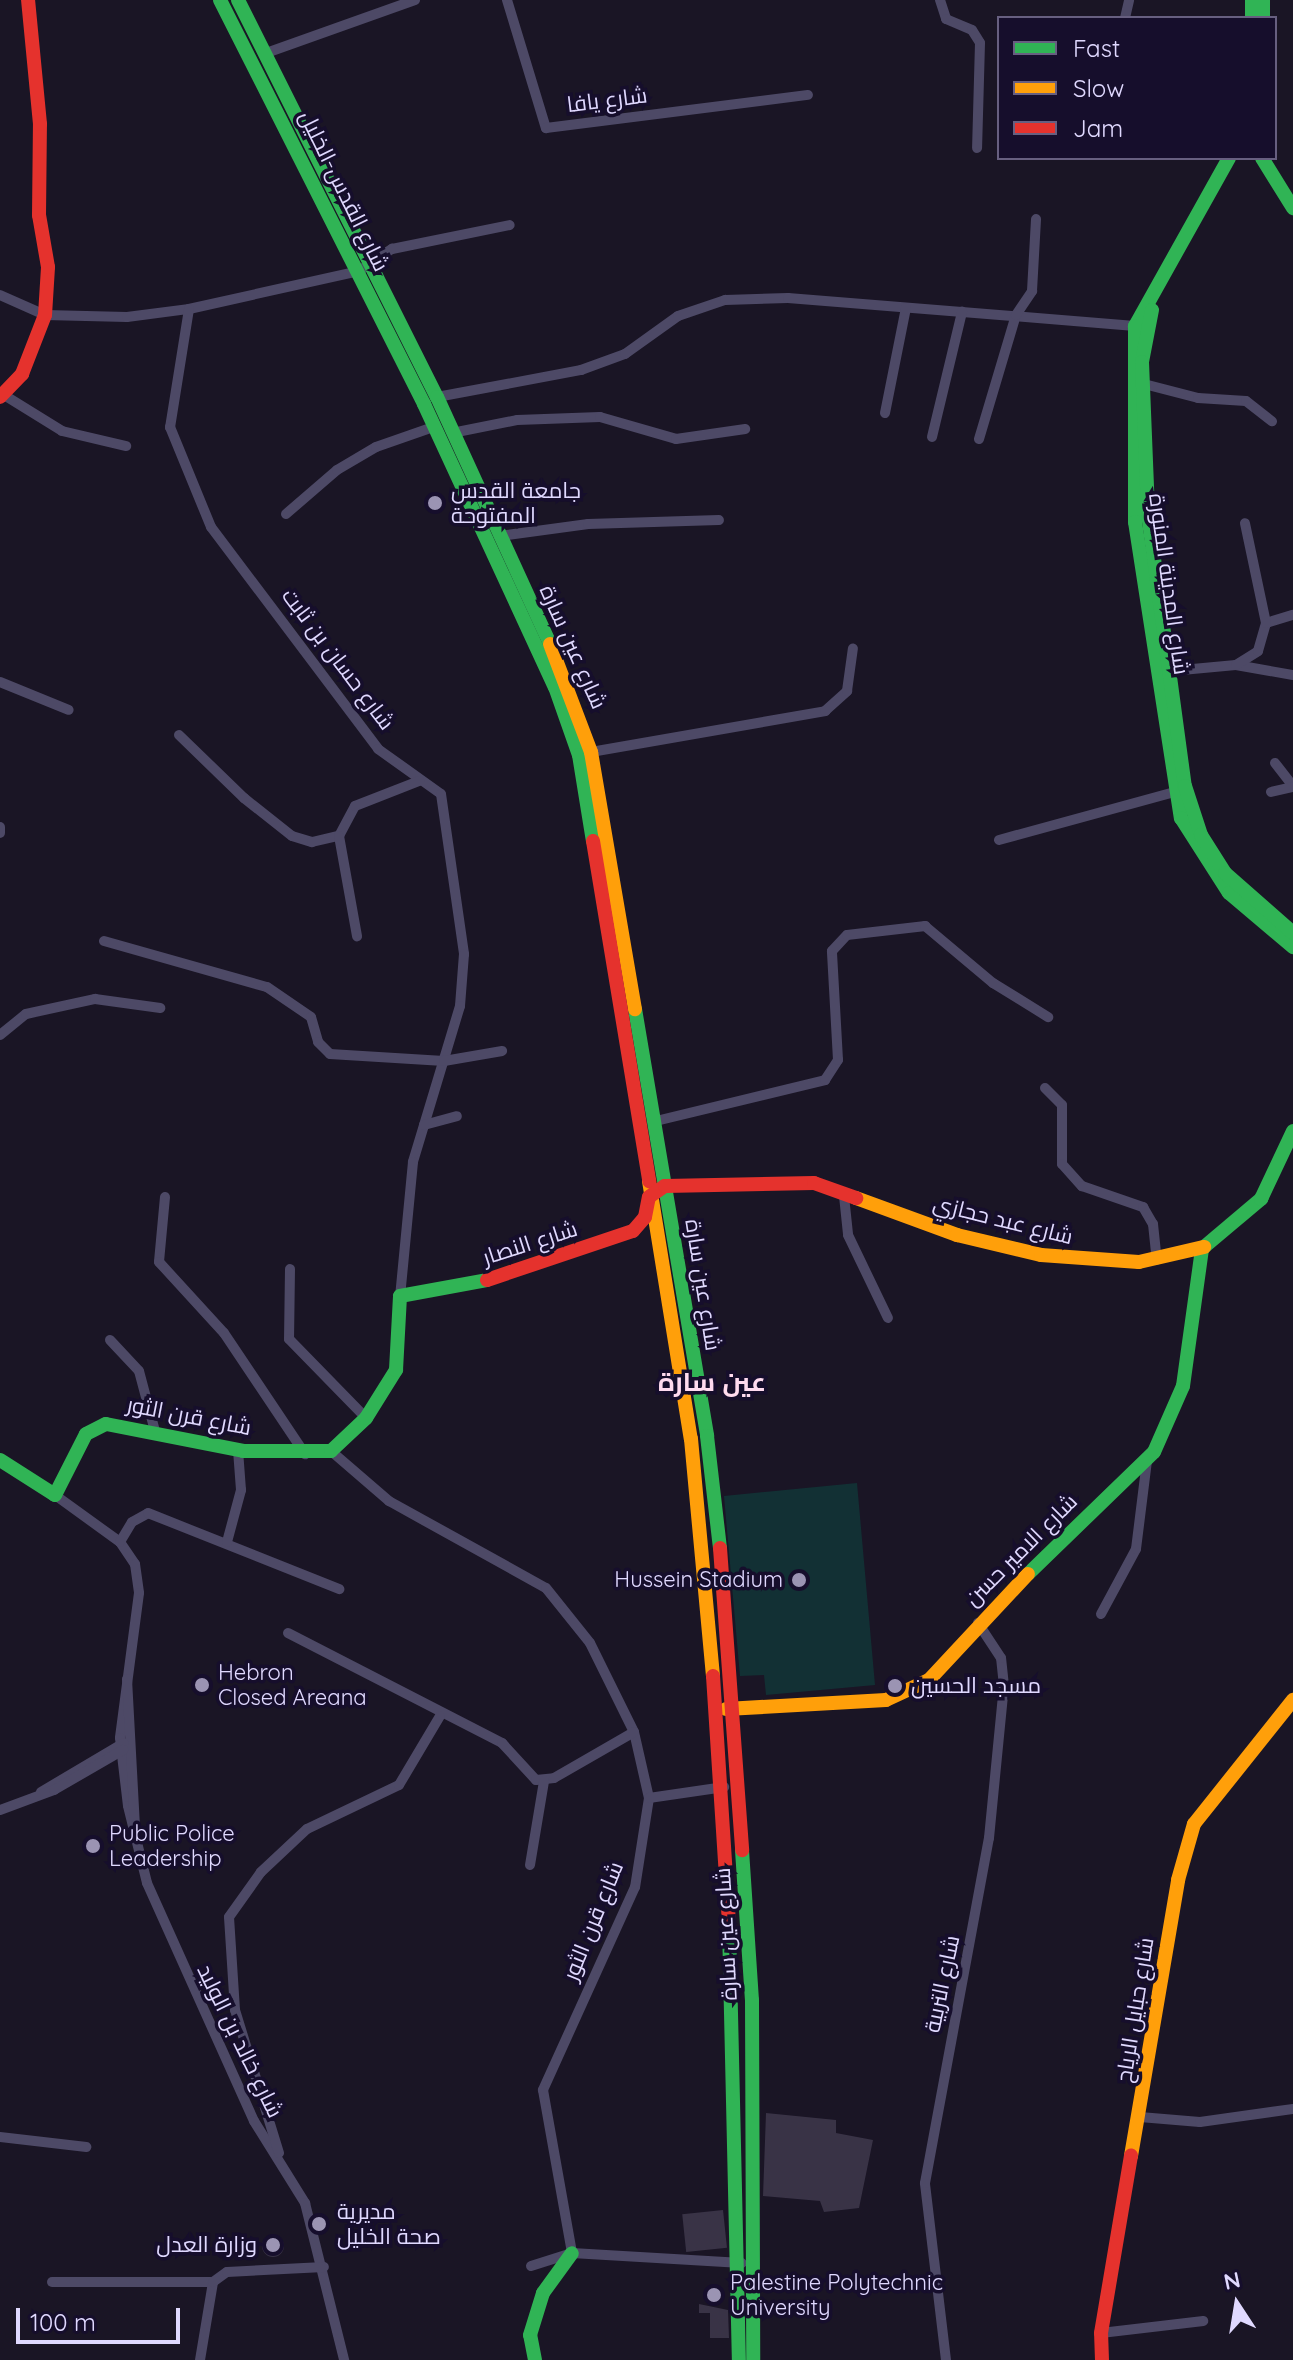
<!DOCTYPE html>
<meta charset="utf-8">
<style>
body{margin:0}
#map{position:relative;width:1293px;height:2360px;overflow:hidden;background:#1a1525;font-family:Quicksand,Cairo,sans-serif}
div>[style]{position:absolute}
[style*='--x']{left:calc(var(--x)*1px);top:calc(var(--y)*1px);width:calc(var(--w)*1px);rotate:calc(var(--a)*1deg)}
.green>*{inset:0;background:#123034}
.building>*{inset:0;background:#393346;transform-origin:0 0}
.round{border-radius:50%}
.street>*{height:10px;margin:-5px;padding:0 5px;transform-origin:5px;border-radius:5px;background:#4d4966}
.fast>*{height:14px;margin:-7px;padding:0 7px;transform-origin:7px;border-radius:7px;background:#30b455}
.slow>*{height:14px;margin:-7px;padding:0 7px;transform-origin:7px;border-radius:7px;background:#ff9f0a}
.jam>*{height:14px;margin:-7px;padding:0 7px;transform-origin:7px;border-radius:7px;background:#e5322d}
.dots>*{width:22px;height:22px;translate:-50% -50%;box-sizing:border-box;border:4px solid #160e2c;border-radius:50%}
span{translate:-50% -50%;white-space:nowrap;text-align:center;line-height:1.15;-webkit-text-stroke:7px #160e2c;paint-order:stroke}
.street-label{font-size:22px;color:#e0d9ff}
.poi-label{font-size:22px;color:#e0d9ff}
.left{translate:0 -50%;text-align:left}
.right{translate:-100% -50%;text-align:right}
.quarter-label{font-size:26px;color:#ffdbef;font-weight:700}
.legend{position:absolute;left:997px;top:16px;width:280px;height:144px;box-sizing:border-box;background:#160e2c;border:2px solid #675f80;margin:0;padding:10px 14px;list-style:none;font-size:24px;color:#e0d9ff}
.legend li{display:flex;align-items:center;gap:16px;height:40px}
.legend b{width:40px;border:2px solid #675f80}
.north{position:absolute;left:1197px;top:2264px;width:80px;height:80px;-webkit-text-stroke:6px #160e2c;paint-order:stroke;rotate:348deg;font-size:22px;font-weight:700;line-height:32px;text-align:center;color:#e0d9ff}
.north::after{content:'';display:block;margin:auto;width:28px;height:36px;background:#e0d9ff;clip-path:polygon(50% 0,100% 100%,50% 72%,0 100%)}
.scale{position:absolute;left:16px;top:2308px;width:164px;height:36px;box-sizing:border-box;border:4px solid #e0d9ff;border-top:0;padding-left:10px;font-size:24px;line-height:28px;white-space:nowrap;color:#e0d9ff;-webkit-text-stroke:6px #160e2c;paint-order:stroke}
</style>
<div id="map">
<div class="green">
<i style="clip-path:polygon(857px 1483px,875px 1685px,766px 1695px,764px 1675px,740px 1676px,724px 1496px)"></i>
</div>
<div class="building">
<i style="clip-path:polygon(766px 2113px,836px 2120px,836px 2133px,873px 2140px,859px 2208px,824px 2212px,820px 2201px,763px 2196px)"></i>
<i style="left:723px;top:2210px;width:38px;height:41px;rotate:84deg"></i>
<i class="round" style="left:262px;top:2235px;width:22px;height:22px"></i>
<i style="clip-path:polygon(699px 2304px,728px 2310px,729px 2338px,710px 2338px,710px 2313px,699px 2313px)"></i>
</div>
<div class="street">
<i style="--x:507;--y:0;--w:134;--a:73.1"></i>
<i style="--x:546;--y:128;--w:264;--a:-7.2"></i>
<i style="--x:940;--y:0;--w:20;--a:72"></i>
<i style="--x:946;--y:19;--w:28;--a:23"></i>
<i style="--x:972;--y:30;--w:15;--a:58"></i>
<i style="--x:980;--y:43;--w:105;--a:91.6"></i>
<i style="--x:1125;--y:18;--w:18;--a:-77"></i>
<i style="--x:269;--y:52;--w:155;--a:-19.6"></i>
<i style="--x:0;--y:295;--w:49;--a:24"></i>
<i style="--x:45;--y:315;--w:82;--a:1.4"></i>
<i style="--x:127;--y:317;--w:63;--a:-7.4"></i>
<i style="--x:189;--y:309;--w:174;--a:-12.6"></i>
<i style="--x:359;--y:271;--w:40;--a:-34"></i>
<i style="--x:392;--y:249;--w:120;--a:-11.5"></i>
<i style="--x:189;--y:309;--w:120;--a:99.1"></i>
<i style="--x:170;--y:427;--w:108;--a:67.7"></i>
<i style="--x:211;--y:527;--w:278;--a:53"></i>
<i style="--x:378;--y:749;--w:77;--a:35.5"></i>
<i style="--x:441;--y:794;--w:162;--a:81.8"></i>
<i style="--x:464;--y:954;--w:52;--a:94.4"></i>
<i style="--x:460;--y:1006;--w:163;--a:106.8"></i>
<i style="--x:413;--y:1162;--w:135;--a:95.5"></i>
<i style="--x:1144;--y:384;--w:56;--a:14.5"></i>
<i style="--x:1198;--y:398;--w:48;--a:3.6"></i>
<i style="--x:1246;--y:401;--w:33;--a:38"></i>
<i style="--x:4;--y:395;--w:68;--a:31.8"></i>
<i style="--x:62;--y:431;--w:66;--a:13.2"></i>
<i style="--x:437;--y:397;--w:147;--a:-10.6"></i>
<i style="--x:581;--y:370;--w:47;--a:-20"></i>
<i style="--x:625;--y:354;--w:65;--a:-35.6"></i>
<i style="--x:678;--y:316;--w:50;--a:-18.8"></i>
<i style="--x:725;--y:300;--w:63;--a:-1.8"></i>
<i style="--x:788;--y:298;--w:348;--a:4.6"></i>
<i style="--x:885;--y:413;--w:107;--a:-78.7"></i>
<i style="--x:452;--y:433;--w:66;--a:-11.3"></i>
<i style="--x:517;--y:420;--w:83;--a:-2.1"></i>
<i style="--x:600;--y:417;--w:79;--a:16.1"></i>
<i style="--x:676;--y:439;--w:70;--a:-8.2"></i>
<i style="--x:932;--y:437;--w:129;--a:-76.5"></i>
<i style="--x:979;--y:439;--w:129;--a:-73.4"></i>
<i style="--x:1016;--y:315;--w:29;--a:-56"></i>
<i style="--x:1032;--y:291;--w:72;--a:-86.8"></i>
<i style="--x:286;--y:514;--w:67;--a:-40.8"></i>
<i style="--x:337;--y:470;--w:45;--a:-30.5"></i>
<i style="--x:376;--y:447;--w:60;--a:-19.3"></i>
<i style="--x:500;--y:536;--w:89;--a:-7.8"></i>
<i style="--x:588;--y:524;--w:131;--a:-1.7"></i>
<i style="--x:1266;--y:623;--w:28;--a:-17"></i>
<i style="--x:1236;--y:665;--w:58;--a:10"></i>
<i style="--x:1171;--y:671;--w:65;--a:-5.3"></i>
<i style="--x:1236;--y:665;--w:26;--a:-32"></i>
<i style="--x:1258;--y:651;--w:29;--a:-74"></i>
<i style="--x:1266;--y:623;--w:102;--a:-101.9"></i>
<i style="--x:0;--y:682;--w:74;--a:22.1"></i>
<i style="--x:179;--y:735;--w:91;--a:44.1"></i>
<i style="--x:244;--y:798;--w:61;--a:38.4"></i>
<i style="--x:292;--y:836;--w:21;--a:17"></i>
<i style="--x:312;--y:842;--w:28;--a:-13"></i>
<i style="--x:339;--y:836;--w:34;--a:-62"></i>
<i style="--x:355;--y:806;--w:69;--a:-21.3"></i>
<i style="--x:591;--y:752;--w:238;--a:-9.9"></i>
<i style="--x:825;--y:711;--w:30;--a:-42"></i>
<i style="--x:847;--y:691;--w:43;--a:-82.1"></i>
<i style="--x:1275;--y:763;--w:29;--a:52"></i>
<i style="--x:1271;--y:792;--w:23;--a:-13"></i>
<i style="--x:0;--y:827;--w:6;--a:90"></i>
<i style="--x:339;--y:836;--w:102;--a:79.8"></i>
<i style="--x:999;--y:840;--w:182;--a:-15.3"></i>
<i style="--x:104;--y:941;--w:169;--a:15.8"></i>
<i style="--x:267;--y:987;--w:53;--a:34.3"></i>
<i style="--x:311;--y:1017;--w:26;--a:74"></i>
<i style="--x:318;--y:1042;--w:17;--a:45"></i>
<i style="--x:330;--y:1054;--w:114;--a:3.5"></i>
<i style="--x:444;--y:1061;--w:59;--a:-9.8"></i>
<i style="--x:0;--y:1035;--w:33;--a:-39"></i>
<i style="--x:26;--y:1014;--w:71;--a:-12.3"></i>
<i style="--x:95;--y:999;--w:66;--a:7.9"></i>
<i style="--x:1045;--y:1088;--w:24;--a:45"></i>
<i style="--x:1062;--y:1105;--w:59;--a:90"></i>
<i style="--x:1062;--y:1164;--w:30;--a:48"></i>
<i style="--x:1082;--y:1186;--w:65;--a:19"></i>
<i style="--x:1143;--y:1207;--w:20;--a:60"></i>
<i style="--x:1153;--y:1224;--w:36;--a:84"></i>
<i style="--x:656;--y:1121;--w:174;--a:-13.6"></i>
<i style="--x:825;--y:1080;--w:24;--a:-57"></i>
<i style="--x:838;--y:1060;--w:109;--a:-93.2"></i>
<i style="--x:832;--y:951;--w:22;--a:-47"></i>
<i style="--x:847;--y:935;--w:79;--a:-6.6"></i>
<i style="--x:925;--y:926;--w:89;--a:40"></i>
<i style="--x:993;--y:983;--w:65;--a:31.7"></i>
<i style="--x:424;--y:1125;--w:34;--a:-15"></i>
<i style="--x:844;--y:1196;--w:39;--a:84"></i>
<i style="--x:848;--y:1235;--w:92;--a:64.3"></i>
<i style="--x:165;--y:1197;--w:65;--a:95.3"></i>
<i style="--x:159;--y:1262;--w:96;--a:47.5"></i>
<i style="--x:224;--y:1333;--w:146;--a:56.2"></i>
<i style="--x:290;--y:1269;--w:70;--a:90.8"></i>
<i style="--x:289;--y:1339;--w:110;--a:45.7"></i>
<i style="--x:110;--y:1340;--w:42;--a:46.9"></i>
<i style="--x:139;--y:1371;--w:62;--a:75.1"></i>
<i style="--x:331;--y:1451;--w:77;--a:40.8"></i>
<i style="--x:389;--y:1501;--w:179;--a:29"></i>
<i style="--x:546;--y:1588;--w:70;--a:51.3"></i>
<i style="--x:590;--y:1643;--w:99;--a:63.7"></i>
<i style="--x:634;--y:1732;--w:68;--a:77.2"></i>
<i style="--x:649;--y:1798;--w:90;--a:98.9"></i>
<i style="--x:635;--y:1887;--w:223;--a:114.4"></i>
<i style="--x:543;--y:2090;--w:166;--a:79.9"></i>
<i style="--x:55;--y:1495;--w:80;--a:35.9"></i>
<i style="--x:120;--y:1542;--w:27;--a:56"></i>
<i style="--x:135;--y:1564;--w:29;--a:82"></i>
<i style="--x:139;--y:1593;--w:146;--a:97.5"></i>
<i style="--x:120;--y:1738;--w:68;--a:83.3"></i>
<i style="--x:128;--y:1806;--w:79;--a:76.1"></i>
<i style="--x:147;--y:1883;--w:261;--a:65.8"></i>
<i style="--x:254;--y:2121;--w:97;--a:58.1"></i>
<i style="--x:305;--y:2203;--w:162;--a:76"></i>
<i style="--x:120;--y:1542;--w:23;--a:-59"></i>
<i style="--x:132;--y:1522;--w:18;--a:-29"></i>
<i style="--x:148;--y:1513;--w:206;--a:21.7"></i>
<i style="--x:227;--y:1542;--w:54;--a:-74.9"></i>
<i style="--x:241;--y:1490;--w:40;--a:-94.3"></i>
<i style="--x:1101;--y:1614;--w:74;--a:-61.7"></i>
<i style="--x:1136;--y:1549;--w:89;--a:-82.9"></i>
<i style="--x:288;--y:1633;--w:241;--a:27.2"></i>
<i style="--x:502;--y:1743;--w:50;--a:47.4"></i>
<i style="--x:536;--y:1780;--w:18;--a:-6"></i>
<i style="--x:554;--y:1778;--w:92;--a:-29.9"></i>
<i style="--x:127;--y:1679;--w:147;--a:86.9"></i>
<i style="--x:41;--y:1792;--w:96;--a:-30.6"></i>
<i style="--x:649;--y:1798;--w:76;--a:-8.3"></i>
<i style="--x:0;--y:1810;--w:58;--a:-20.3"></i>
<i style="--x:54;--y:1790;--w:80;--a:-30.1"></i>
<i style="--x:530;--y:1865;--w:85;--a:-80.5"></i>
<i style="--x:1140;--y:2117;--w:60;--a:4.8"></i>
<i style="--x:1200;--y:2122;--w:94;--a:-8"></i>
<i style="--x:0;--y:2137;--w:87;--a:6.6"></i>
<i style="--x:279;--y:2153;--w:150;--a:-107.1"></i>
<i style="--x:235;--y:2010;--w:93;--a:-93.7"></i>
<i style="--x:229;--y:1917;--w:55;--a:-54.6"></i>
<i style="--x:261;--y:1872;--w:63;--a:-43.1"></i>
<i style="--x:307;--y:1829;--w:102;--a:-25.6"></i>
<i style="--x:399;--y:1785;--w:80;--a:-59.3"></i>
<i style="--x:531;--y:2266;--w:43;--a:-17.6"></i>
<i style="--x:572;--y:2253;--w:170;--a:3.4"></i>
<i style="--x:52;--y:2282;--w:161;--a:0"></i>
<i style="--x:1101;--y:2333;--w:103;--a:-6.7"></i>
<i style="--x:200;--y:2360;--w:79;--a:-80.5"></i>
<i style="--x:213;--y:2282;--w:17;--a:-36"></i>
<i style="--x:227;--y:2272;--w:97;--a:-3"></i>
<i style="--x:946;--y:2360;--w:178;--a:-96.8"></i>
<i style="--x:925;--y:2183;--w:351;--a:-79.5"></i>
<i style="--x:989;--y:1838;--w:153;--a:-84.4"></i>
<i style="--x:1004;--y:1686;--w:28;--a:-96"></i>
<i style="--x:1001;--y:1658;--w:42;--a:-123.3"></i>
</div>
<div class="fast">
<i style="--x:220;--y:0;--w:453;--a:63.2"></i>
<i style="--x:424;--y:404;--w:312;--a:65.2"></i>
<i style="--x:555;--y:687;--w:72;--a:70.6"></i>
<i style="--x:579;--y:755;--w:87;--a:80.8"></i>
<i style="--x:238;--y:0;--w:444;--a:63.4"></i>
<i style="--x:437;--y:397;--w:272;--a:65.4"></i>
<i style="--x:1252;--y:0;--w:18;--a:90"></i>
<i style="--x:1263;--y:0;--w:18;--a:90"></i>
<i style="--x:1229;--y:158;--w:193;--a:119.2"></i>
<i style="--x:1135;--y:326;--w:196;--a:90"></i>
<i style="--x:1135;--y:522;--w:300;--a:81.2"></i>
<i style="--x:1181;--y:818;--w:89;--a:57.4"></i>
<i style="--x:1229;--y:893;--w:84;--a:40.2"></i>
<i style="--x:1262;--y:158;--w:59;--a:58.2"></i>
<i style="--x:1152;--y:310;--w:53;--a:100.9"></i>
<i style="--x:1142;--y:362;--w:152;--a:87.7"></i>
<i style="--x:1148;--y:514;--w:275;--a:82.3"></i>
<i style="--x:1185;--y:786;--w:52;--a:71.9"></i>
<i style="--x:1201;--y:835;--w:45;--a:57.7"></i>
<i style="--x:1225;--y:873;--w:91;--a:41.4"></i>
<i style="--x:635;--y:1009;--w:433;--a:80.4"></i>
<i style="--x:707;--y:1436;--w:113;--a:83.4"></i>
<i style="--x:1204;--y:1247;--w:75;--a:-40.1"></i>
<i style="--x:1261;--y:1199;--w:75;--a:-64.8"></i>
<i style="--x:0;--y:1460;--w:65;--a:32.5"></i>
<i style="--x:55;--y:1495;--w:68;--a:-63.1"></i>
<i style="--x:86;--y:1434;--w:22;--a:-27"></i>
<i style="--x:106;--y:1424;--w:140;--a:11.1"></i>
<i style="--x:243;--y:1451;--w:88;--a:0"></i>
<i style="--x:331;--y:1451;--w:48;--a:-43.3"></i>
<i style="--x:366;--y:1418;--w:57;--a:-58"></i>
<i style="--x:396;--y:1370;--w:74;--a:-86.9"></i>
<i style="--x:400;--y:1296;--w:88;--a:-10.4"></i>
<i style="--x:1028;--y:1574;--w:175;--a:-44.1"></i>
<i style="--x:1154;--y:1452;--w:72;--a:-66.3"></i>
<i style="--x:1183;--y:1386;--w:138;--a:-82.1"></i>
<i style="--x:742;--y:1850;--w:150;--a:86.2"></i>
<i style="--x:752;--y:2000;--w:360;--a:89.8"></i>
<i style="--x:729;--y:1925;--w:435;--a:88.7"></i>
<i style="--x:535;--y:2360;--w:25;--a:-101"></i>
<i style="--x:530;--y:2335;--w:44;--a:-72.8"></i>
<i style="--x:543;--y:2293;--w:49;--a:-54.1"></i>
</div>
<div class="slow">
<i style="--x:550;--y:644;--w:116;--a:69.2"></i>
<i style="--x:591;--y:752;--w:261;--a:80.3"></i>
<i style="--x:649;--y:1181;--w:261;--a:80.8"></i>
<i style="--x:691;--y:1439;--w:238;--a:84.7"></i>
<i style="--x:856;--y:1198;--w:108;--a:20.1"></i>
<i style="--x:957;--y:1235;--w:86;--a:13.4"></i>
<i style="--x:1041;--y:1255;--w:98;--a:4.1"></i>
<i style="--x:1139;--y:1262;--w:67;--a:-13"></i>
<i style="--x:726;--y:1709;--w:160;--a:-3.2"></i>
<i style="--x:886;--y:1700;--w:47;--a:-24.9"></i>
<i style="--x:929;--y:1680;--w:145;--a:-47"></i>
<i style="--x:1131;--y:2156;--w:280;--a:-80.3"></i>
<i style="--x:1178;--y:1880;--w:58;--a:-74.1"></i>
<i style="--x:1194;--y:1824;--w:159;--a:-51.4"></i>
</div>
<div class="jam">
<i style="--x:0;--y:397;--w:32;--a:-46"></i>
<i style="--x:22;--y:374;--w:63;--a:-68.7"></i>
<i style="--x:45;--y:315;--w:48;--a:-86.4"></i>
<i style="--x:48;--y:267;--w:53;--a:-99.8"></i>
<i style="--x:39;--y:215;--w:91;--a:-89.4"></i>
<i style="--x:40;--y:124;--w:125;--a:-95.5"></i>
<i style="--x:593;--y:841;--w:345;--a:80.6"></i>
<i style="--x:487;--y:1280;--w:154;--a:-18.6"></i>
<i style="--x:633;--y:1231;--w:18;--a:-49"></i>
<i style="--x:645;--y:1217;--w:20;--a:-79"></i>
<i style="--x:649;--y:1197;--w:19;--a:-35"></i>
<i style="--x:665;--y:1186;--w:149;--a:-1.2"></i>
<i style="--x:814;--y:1183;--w:45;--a:19.7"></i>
<i style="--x:720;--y:1548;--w:303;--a:85.8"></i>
<i style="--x:713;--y:1676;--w:250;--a:86.3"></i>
<i style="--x:1102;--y:2360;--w:27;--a:-92"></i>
<i style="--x:1101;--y:2333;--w:180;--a:-80.4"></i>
</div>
<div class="dots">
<i style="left:435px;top:503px;background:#9b94b3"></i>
<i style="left:799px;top:1580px;background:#9b94b3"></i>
<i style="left:202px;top:1685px;background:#9b94b3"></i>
<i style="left:895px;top:1686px;background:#9b94b3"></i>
<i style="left:93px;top:1846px;background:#9b94b3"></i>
<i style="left:319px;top:2224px;background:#9b94b3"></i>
<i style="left:273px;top:2245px;background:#9b94b3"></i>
<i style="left:714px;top:2295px;background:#9b94b3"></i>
</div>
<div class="street-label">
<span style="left:607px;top:100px;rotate:-7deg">شارع يافا</span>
<span style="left:344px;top:191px;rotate:64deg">شارع القدس-الخليل</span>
<span style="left:1169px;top:584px;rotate:82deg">شارع المدينة المنورة</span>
<span style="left:573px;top:647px;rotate:66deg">شارع عين سارة</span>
<span style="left:338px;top:659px;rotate:53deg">شارع حسان بن ثابت</span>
<span style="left:1003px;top:1220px;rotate:14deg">شارع عبد حجازي</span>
<span style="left:530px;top:1243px;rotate:-18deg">شارع النصار</span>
<span style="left:703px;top:1285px;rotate:81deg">شارع عين سارة</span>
<span style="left:189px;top:1416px;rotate:11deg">شارع قرن الثور</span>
<span style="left:1021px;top:1550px;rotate:-45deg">شارع الامير حسن</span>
<span style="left:593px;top:1921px;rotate:-68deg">شارع قرن الثور</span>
<span style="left:726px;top:1934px;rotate:-93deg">شارع عين سارة</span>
<span style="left:942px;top:1984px;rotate:-78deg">شارع التربية</span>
<span style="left:1135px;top:2010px;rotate:-81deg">شارع حبايل الرياح</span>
<span style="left:240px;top:2041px;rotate:64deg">شارع خالد بن الوليد</span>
</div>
<div class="poi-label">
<span class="left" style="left:451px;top:503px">جامعة القدس<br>المفتوحة</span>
<span class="right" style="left:783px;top:1580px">Hussein Stadium</span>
<span class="left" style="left:218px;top:1685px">Hebron<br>Closed Areana</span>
<span class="left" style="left:911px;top:1686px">مسجد الحسين</span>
<span class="left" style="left:109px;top:1846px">Public Police<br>Leadership</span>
<span class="left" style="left:337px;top:2224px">مديرية<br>صحة الخليل</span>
<span class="right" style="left:257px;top:2245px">وزارة العدل</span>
<span class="left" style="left:730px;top:2295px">Palestine Polytechnic<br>University</span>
</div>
<div class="quarter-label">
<span style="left:712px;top:1382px">عين سارة</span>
</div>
<ul class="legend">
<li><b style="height:10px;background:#30b455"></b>Fast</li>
<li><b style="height:10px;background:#ff9f0a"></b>Slow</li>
<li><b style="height:10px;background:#e5322d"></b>Jam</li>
</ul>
<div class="north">N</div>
<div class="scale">100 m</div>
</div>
